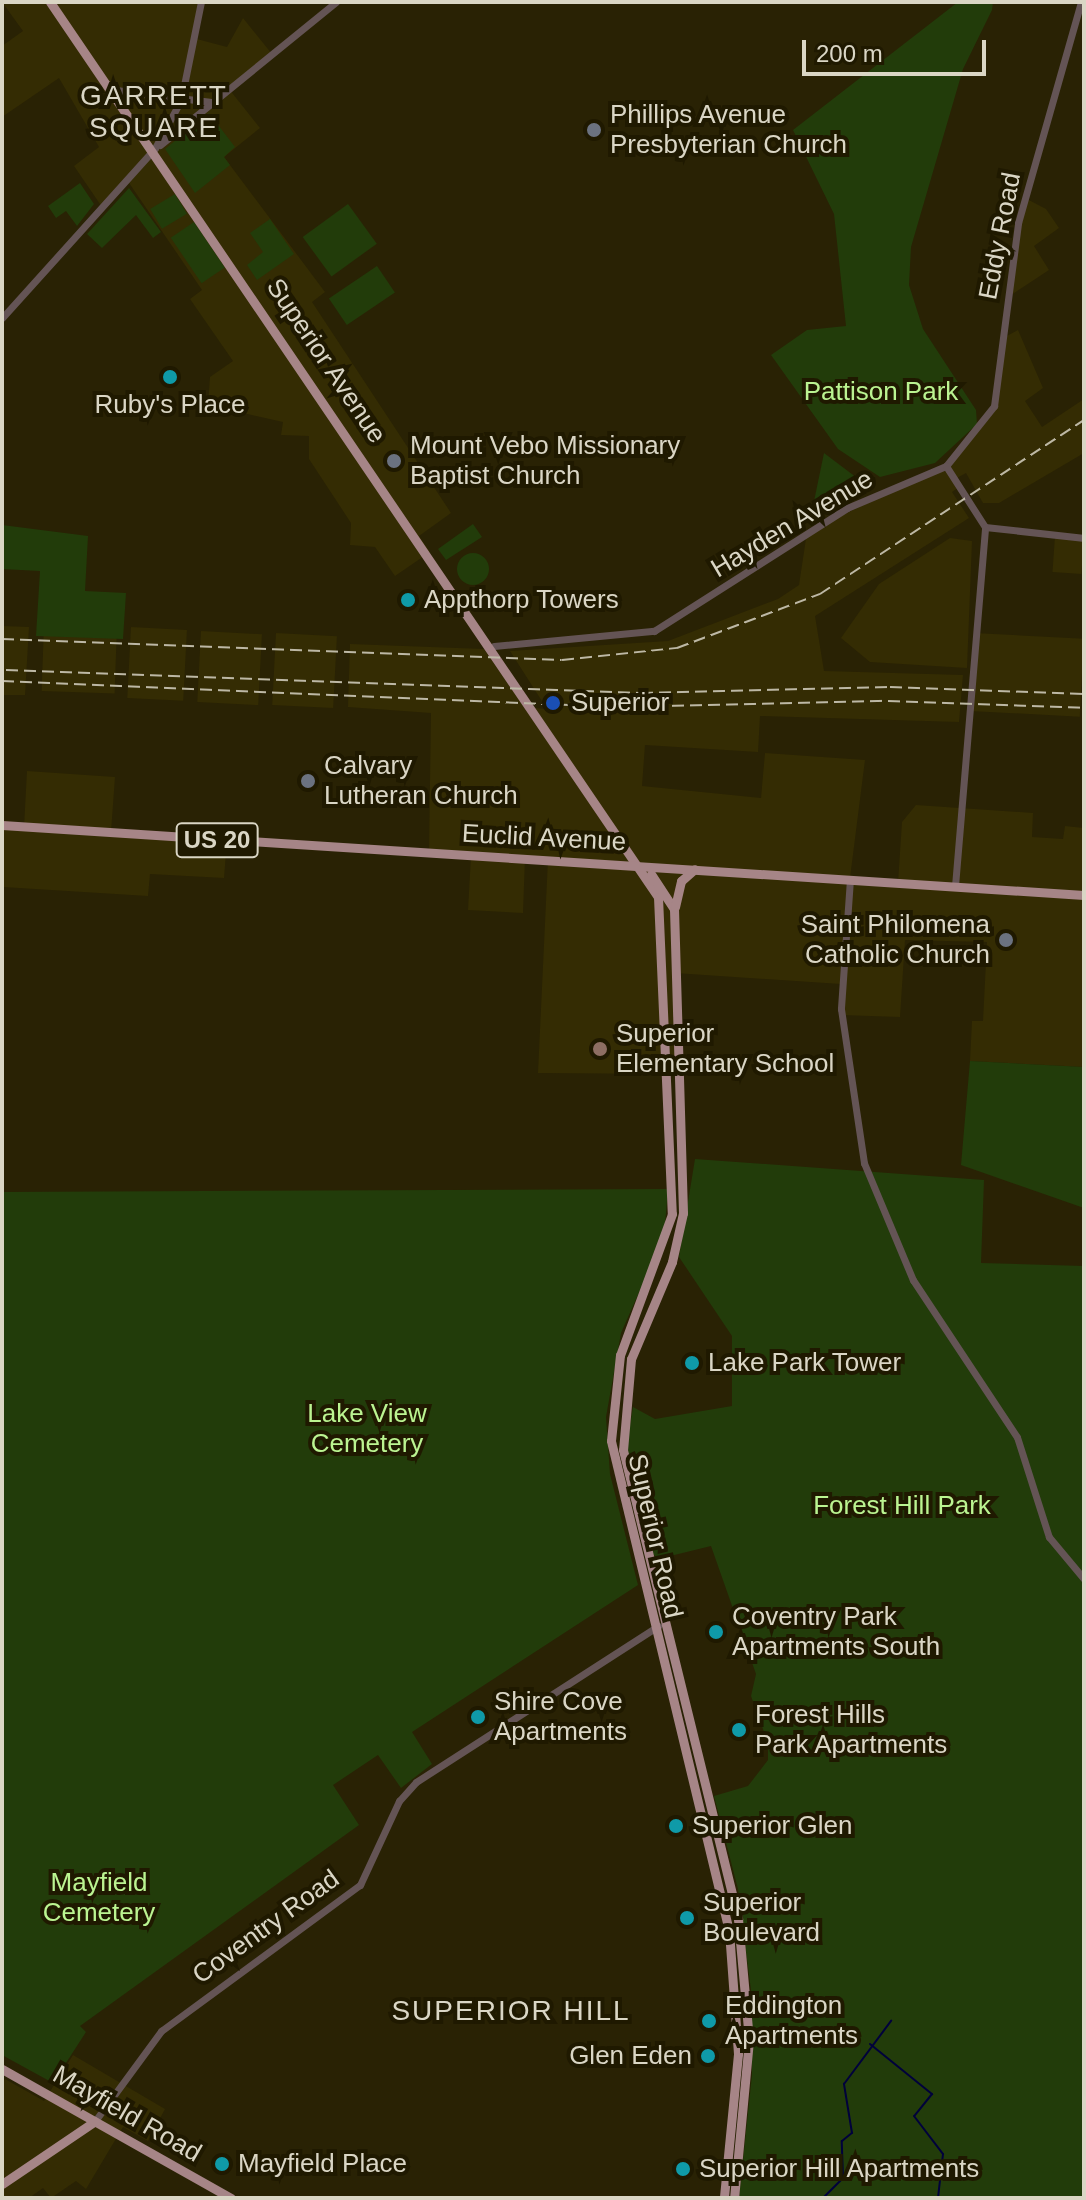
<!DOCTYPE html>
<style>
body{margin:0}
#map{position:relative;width:1086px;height:2200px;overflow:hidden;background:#292204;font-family:Arial,sans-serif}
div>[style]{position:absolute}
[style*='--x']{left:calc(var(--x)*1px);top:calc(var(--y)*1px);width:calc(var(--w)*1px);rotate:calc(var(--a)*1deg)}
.built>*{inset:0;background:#342c03;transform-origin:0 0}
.green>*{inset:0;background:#223c0a;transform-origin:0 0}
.round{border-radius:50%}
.stream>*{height:2px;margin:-1px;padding:0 1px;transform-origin:1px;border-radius:1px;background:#00013b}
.minor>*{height:7px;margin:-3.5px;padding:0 3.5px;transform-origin:3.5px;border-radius:3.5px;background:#645455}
.major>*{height:9px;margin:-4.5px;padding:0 4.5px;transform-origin:4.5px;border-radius:4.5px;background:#a68587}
.rail>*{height:2px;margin-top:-1px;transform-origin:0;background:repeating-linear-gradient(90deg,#bdb8a5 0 12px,transparent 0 18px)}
.dots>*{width:22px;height:22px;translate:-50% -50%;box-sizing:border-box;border:4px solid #1f1900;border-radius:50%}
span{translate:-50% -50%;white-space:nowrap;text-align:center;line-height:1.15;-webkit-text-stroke:8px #1f1900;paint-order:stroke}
.shield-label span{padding:2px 6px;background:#1f1900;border:2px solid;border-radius:6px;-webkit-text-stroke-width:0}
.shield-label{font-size:24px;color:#dad6c5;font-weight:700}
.poi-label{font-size:26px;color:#dad6c5}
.left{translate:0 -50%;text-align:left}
.right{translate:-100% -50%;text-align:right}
.street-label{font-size:26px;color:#dad6c5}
.park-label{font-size:26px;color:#bbf491}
.neighbourhood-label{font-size:28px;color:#dad6c5;letter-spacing:2px}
.frame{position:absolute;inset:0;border:4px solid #dad6c5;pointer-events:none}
.scale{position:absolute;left:802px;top:40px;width:184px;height:36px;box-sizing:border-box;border:4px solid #dad6c5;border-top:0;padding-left:10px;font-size:24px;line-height:28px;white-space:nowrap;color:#dad6c5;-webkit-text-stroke:6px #1f1900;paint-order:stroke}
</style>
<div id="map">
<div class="built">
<i style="clip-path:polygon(2px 2px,201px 2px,193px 38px,227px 47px,243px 18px,272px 54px,229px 89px,260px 128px,224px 157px,325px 292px,312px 302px,451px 513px,419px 536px,430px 552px,395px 576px,375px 547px,350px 545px,351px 523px,309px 459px,309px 436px,281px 435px,283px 422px,208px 405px,210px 377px,233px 361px,190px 299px,202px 290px,127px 180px,102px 207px,74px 166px,99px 147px,59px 78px,2px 117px,2px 46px,23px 31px)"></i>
<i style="clip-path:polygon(1025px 198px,1046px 209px,1059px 228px,1034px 246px,1049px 270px,1008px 297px)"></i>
<i style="clip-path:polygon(1018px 330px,1043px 388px,1025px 401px,1042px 427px,1084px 399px,1084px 453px,999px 503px,983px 503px,966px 473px,955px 479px,959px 487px,952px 492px,969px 518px,815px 616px,824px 671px,963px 675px,959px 722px,760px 716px,758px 752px,645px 745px,642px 786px,761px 798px,765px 753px,865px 760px,850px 878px,898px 883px,902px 822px,916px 805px,1033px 813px,1032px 837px,1063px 839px,1065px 826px,1084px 828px,1084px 1067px,970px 1061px,972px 1021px,983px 1021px,987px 942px,905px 940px,900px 1017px,841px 1015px,841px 984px,675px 973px,678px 1074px,538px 1073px,548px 859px,525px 858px,523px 913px,468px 910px,471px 856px,429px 853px,431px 713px,348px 707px,350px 644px,484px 649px,524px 707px,547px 709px,510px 651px,668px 641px,778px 599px,799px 585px,807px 532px,946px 466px,983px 426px,994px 406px,1003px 338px)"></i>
<i style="left:1055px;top:536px;width:29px;height:36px;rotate:4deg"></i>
<i style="clip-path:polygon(950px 538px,972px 541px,967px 668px,870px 662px,841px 638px,879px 584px)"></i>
<i style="left:44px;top:624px;width:73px;height:67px;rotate:2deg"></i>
<i style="clip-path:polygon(2px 626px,29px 627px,25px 695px,2px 695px)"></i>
<i style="left:131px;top:627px;width:56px;height:71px;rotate:3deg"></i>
<i style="left:201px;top:631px;width:61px;height:71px;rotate:3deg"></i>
<i style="left:276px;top:633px;width:61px;height:72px;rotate:3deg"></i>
<i style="left:974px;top:633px;width:110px;height:78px;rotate:3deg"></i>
<i style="clip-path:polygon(27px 771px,115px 777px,111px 832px,227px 840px,224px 878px,150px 874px,148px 896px,3px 887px,2px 893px,2px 825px,24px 827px)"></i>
<i style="clip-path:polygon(73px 2055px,165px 2109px,148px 2141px,123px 2127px,86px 2189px,76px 2181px,51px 2198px,43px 2188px,29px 2198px,2px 2198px,2px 2084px,5px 2079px,44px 2101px)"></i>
</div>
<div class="green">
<i style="clip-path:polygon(958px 2px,993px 2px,992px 10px,963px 69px,911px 247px,909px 285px,923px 329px,976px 410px,977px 424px,935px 463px,880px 477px,838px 449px,771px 355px,807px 330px,846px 326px,834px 214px,793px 130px)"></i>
<i style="clip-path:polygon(209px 113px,235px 147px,224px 157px,230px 165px,195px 193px,165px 149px)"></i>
<i style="clip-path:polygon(80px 183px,94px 204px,77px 226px,66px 211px,56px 218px,48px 206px)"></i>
<i style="clip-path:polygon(129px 188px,161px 232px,153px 238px,136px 215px,102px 248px,87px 234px)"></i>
<i style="left:175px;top:194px;width:23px;height:29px;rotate:59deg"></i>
<i style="left:348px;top:204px;width:49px;height:56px;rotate:54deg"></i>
<i style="clip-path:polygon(270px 219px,294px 254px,257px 280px,247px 265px,263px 252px,250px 233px)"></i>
<i style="left:194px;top:222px;width:55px;height:28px;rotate:56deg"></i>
<i style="left:377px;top:266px;width:32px;height:58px;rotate:56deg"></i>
<i style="clip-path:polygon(824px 453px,869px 487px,824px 514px,813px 506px)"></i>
<i style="clip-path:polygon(473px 524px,482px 537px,446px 560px,438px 549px)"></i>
<i style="clip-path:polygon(2px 525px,88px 536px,85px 591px,126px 593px,123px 639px,36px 636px,40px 571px,2px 569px)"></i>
<i class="round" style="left:457px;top:553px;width:32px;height:32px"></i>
<i style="clip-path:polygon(970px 1061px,1084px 1067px,1084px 1208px,961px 1165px)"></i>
<i style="clip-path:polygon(695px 1159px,984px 1180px,981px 1263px,1084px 1266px,1084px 2198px,739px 2198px,752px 2075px,752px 1998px,738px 1889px,714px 1796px,748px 1786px,768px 1760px,768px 1743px,751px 1696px,756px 1674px,711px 1546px,658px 1559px,651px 1552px,626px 1449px,633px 1407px,655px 1419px,732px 1406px,732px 1336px,679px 1257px)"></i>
<i style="clip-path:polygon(668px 1189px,664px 1236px,621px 1333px,606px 1417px,610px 1474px,638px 1585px,412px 1732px,432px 1764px,401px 1788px,378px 1755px,333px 1785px,359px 1825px,80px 2026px,86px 2032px,53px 2083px,2px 2055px,2px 1192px)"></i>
</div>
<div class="stream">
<i style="--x:870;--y:2044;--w:80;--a:38.9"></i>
<i style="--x:932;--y:2094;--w:28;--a:129"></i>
<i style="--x:914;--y:2116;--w:48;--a:52.7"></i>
<i style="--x:943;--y:2154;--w:44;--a:96.5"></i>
<i style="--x:823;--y:2198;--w:28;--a:-45"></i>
<i style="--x:843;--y:2178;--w:37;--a:-92"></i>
<i style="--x:842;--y:2141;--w:13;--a:-39"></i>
<i style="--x:852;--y:2133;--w:50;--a:-99.3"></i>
<i style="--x:844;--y:2084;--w:79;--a:-53.3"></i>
</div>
<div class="minor">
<i style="--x:116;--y:90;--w:96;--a:7.2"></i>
<i style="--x:160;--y:145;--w:227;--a:-39.1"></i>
<i style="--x:2;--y:318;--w:229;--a:-48"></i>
<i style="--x:155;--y:148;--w:55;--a:-61.6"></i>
<i style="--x:181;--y:100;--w:100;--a:-78.5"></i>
<i style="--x:946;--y:466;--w:77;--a:-51.3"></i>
<i style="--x:994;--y:406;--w:185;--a:-82.5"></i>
<i style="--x:1018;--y:223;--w:230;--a:-74.1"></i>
<i style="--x:494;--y:646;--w:161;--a:-5.4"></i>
<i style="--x:654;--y:631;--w:229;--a:-32.5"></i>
<i style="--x:847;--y:508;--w:108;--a:-23"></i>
<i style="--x:946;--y:466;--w:72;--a:57.4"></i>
<i style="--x:985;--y:527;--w:100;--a:6.3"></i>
<i style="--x:850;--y:879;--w:130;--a:94"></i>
<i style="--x:841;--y:1009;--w:156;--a:81.5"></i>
<i style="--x:864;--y:1163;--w:127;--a:67.3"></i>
<i style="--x:913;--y:1280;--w:188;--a:56.5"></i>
<i style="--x:1017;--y:1437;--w:105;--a:72.3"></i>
<i style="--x:1049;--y:1537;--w:55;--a:50.2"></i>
<i style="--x:955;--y:886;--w:360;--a:-85.2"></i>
<i style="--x:95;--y:2121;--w:112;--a:-53.7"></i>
<i style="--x:161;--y:2031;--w:247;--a:-36.3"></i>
<i style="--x:360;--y:1885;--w:93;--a:-65.1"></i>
<i style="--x:399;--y:1801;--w:25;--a:-48"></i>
<i style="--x:416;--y:1782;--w:288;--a:-32.8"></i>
</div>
<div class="major">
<i style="--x:50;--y:2;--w:1082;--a:55.81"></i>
<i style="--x:658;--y:897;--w:317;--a:87.5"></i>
<i style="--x:672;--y:1214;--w:150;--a:110.2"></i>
<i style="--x:620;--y:1355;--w:86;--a:96"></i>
<i style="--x:611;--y:1441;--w:504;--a:76.46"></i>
<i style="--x:729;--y:1931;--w:123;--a:85.8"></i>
<i style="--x:738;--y:2054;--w:145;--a:95.6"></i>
<i style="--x:2;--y:825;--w:1084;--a:3.7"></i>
<i style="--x:651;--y:874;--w:42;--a:56.7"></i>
<i style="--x:674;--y:909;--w:304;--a:88.3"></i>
<i style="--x:683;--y:1213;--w:50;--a:102.7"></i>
<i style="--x:672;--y:1262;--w:105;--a:112.9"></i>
<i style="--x:631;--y:1359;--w:91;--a:95"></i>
<i style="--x:623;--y:1450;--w:483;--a:76.2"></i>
<i style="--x:738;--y:1919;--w:121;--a:84.8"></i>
<i style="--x:749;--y:2040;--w:159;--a:95.4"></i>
<i style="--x:675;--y:907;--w:27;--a:-77"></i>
<i style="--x:681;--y:881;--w:18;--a:-41"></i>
<i style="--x:2;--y:2069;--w:263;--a:29.4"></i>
<i style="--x:2;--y:2184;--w:112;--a:-34.1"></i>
</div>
<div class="rail">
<i style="--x:2;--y:639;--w:560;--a:2.15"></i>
<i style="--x:562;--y:660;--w:116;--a:-6"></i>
<i style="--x:677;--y:648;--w:153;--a:-20.7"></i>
<i style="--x:820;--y:594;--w:316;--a:-33.4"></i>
<i style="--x:6;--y:670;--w:635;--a:2.07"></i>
<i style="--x:641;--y:693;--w:249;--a:-1.4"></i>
<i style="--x:890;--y:687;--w:194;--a:2.1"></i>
<i style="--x:2;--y:681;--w:617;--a:2.42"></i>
<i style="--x:618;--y:707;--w:270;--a:-1.3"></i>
<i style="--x:888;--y:701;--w:196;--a:2"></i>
</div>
<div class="dots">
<i style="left:594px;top:130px;background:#6b7280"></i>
<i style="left:170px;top:377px;background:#0f9aa8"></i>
<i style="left:394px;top:461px;background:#6b7280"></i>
<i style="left:408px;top:600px;background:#0f9aa8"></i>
<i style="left:553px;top:703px;background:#1a4fb4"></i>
<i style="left:308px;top:781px;background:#6b7280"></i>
<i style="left:1006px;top:940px;background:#6b7280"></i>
<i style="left:600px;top:1049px;background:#8d6e63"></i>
<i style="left:692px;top:1363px;background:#0f9aa8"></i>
<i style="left:716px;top:1632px;background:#0f9aa8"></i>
<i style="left:478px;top:1717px;background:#0f9aa8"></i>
<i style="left:739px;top:1730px;background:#0f9aa8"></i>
<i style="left:676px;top:1826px;background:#0f9aa8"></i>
<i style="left:687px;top:1918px;background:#0f9aa8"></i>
<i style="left:709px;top:2021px;background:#0f9aa8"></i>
<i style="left:708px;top:2056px;background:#0f9aa8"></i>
<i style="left:222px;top:2164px;background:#0f9aa8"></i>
<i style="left:683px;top:2169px;background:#0f9aa8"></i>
</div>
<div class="shield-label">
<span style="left:217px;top:840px">US 20</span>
</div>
<div class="poi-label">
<span class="left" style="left:610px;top:130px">Phillips Avenue<br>Presbyterian Church</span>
<span style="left:170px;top:405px">Ruby's Place</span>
<span class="left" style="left:410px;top:461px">Mount Vebo Missionary<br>Baptist Church</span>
<span class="left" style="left:424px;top:600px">Appthorp Towers</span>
<span class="left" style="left:571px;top:703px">Superior</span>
<span class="left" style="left:324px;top:781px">Calvary<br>Lutheran Church</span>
<span class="right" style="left:990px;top:940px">Saint Philomena<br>Catholic Church</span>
<span class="left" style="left:616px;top:1049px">Superior<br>Elementary School</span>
<span class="left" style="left:708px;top:1363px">Lake Park Tower</span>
<span class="left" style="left:732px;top:1632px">Coventry Park<br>Apartments South</span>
<span class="left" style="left:494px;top:1717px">Shire Cove<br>Apartments</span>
<span class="left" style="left:755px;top:1730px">Forest Hills<br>Park Apartments</span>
<span class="left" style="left:692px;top:1826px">Superior Glen</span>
<span class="left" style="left:703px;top:1918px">Superior<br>Boulevard</span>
<span class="left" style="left:725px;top:2021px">Eddington<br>Apartments</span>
<span class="right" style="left:692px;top:2056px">Glen Eden</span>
<span class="left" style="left:238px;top:2164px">Mayfield Place</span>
<span class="left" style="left:699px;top:2169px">Superior Hill Apartments</span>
</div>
<div class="street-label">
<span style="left:1000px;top:236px;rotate:-79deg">Eddy Road</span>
<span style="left:326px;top:361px;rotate:56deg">Superior Avenue</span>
<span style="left:792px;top:524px;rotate:-31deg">Hayden Avenue</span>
<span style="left:544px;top:838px;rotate:3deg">Euclid Avenue</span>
<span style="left:655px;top:1536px;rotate:77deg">Superior Road</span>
<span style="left:266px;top:1927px;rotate:-36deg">Coventry Road</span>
<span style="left:127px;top:2114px;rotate:30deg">Mayfield Road</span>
</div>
<div class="park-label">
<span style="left:881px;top:392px">Pattison Park</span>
<span style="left:367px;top:1429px">Lake View<br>Cemetery</span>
<span style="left:902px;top:1506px">Forest Hill Park</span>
<span style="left:99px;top:1898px">Mayfield<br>Cemetery</span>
</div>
<div class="neighbourhood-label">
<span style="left:154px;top:112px">GARRETT<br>SQUARE</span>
<span style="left:511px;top:2011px">SUPERIOR HILL</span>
</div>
<div class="frame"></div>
<div class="scale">200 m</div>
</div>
